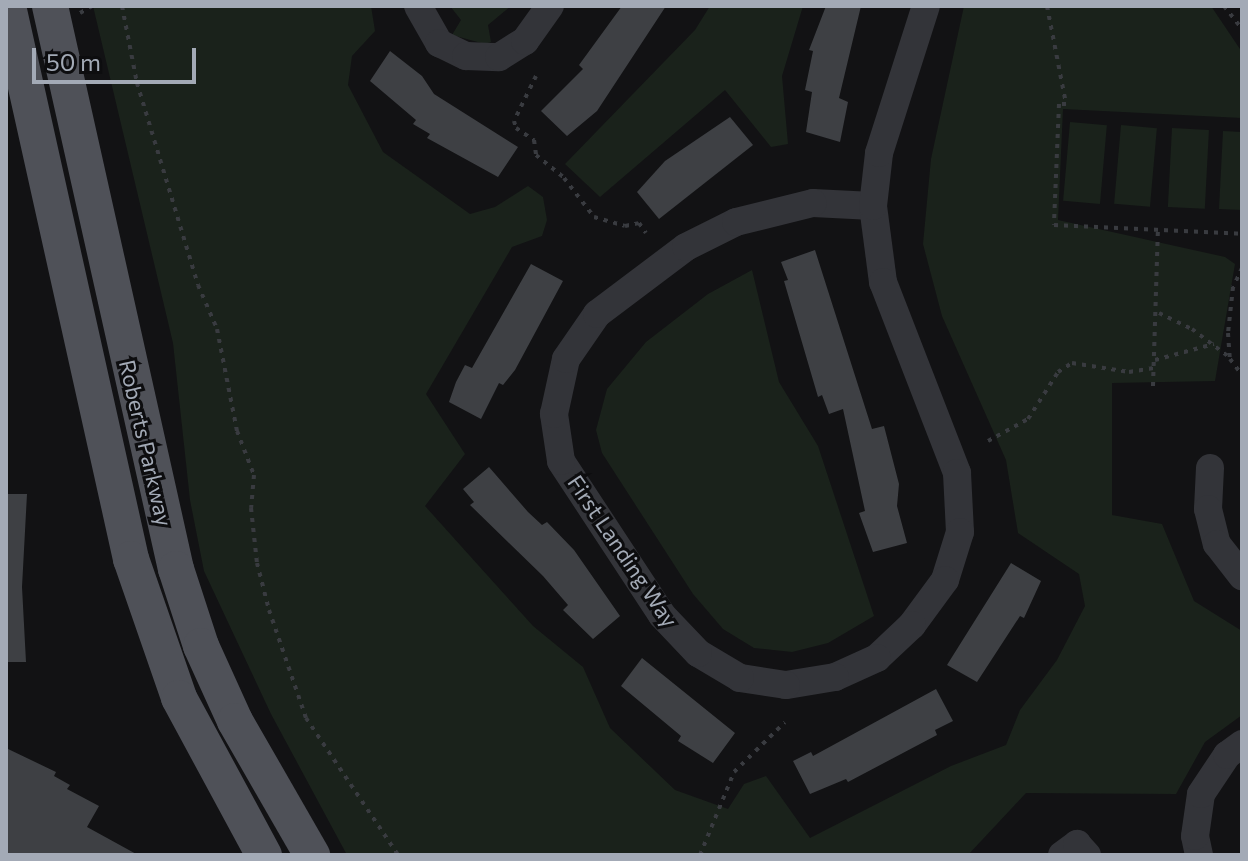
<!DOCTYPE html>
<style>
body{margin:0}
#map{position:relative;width:1248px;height:861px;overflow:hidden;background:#121214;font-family:Commissioner,sans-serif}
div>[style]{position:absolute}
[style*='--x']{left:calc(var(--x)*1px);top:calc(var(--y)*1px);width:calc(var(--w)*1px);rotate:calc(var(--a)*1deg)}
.green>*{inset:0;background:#1a221b;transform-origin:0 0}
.building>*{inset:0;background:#3e4044}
.path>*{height:4px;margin-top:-2px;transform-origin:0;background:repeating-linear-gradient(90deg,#393b40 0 4px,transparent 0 10px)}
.minor>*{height:28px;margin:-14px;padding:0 14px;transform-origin:14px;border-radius:14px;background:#333439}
.major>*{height:36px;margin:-18px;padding:0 18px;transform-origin:18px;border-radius:18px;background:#4f5158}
span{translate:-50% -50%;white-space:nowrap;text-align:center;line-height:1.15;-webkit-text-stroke:6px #0d0d0f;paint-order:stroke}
.street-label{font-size:22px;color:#a3aab6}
.frame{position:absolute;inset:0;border:8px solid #a3aab6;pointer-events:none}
.scale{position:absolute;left:32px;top:48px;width:164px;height:36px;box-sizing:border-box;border:4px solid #a3aab6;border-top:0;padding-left:10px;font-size:24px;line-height:28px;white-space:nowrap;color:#a3aab6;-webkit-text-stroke:6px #0d0d0f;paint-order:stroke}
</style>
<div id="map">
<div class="green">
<i style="clip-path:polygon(93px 6px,371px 6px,375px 31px,352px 56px,348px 85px,383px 152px,470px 214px,495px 207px,528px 186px,543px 197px,547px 220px,542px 236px,512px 247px,426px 394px,465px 454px,425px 506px,533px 626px,583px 667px,610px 728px,675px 790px,728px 809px,744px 784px,766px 776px,810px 838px,951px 766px,1006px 745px,1020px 710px,1057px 660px,1085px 606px,1079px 574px,1018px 533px,1006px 460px,942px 316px,923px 244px,931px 159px,964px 6px,1211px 6px,1242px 52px,1242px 118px,1063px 109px,1058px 220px,1225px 257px,1235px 264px,1215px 381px,1112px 383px,1112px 515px,1162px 524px,1194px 601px,1242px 631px,1242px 715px,1205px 742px,1176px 794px,1026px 793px,968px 855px,347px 855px,271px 714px,204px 571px,190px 500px,173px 343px)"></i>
<i style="clip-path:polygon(450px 6px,511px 6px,488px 25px,491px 42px,485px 44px,452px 35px,461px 20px)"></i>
<i style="clip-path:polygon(710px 6px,803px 6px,782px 76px,788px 144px,771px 147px,725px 90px,600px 197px,565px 164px,695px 30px)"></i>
<i style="left:1070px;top:122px;width:37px;height:79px;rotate:5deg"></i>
<i style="left:1121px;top:125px;width:36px;height:79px;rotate:5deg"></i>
<i style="left:1172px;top:128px;width:37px;height:79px;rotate:3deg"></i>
<i style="clip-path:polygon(1223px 131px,1242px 132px,1242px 210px,1219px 209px)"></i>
<i style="clip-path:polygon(752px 270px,779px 382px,818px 446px,874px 616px,828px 643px,792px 652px,754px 648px,723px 629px,693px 594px,602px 453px,596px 430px,607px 389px,646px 342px,708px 294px)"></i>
</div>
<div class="building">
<i style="clip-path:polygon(622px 6px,666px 6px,597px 111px,567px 136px,541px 111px,583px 69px,579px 65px)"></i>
<i style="clip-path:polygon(826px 6px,861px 6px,839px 98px,848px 102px,840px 142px,806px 132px,812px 92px,805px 90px,813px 51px,809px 50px)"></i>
<i style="clip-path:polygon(390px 51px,422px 76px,434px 94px,518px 147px,498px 177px,427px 138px,430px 134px,413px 124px,416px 120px,370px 81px)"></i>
<i style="clip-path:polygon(730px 117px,753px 145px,659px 219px,637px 192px,665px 161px)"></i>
<i style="clip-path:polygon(815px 250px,872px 429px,884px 426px,899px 484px,897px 506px,907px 543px,873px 552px,859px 513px,865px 511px,843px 409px,829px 414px,822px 395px,818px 397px,784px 281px,788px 280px,781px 262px)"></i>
<i style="clip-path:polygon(531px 264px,563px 281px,515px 370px,503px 385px,499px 383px,481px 419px,449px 402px,456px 382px,465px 365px,472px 368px)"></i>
<i style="clip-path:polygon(489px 467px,528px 512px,542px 525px,547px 522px,574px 550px,620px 616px,593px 639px,563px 610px,568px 605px,543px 576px,470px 505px,474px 502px,463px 489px)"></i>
<i style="clip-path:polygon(6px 494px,27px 494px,22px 587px,26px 662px,6px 662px)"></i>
<i style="clip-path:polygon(1011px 563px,1041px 581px,1024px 618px,1020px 616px,977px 682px,947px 665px)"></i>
<i style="clip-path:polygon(642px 658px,735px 733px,713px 763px,678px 741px,681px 736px,621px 686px)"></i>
<i style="clip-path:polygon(936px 689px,953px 721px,935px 730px,937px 735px,848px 782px,846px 779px,810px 794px,793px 761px,811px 752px,813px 756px)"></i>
<i style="clip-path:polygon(6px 748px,56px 772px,54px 776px,70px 785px,67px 789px,99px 806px,87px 827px,138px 855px,6px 855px)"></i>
</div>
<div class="path">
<i style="--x:122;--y:6;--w:78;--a:79"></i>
<i style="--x:137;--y:83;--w:211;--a:73.2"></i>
<i style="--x:198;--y:285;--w:48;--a:66.6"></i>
<i style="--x:217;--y:329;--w:104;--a:78.9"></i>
<i style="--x:237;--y:431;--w:47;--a:68.9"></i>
<i style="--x:254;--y:475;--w:33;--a:95"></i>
<i style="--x:251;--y:508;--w:55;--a:83.8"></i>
<i style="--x:257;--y:563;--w:49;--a:75.7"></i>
<i style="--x:269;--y:610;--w:114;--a:71.1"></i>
<i style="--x:306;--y:718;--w:165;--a:56.1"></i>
<i style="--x:1047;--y:6;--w:100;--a:79"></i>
<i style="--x:1066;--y:104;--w:7;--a:180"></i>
<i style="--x:1059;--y:104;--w:121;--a:92.4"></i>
<i style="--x:1054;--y:225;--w:188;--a:2.7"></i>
<i style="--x:1224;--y:6;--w:29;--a:52"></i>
<i style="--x:80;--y:13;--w:14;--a:-30"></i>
<i style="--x:536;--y:76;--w:50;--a:116.1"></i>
<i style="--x:514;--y:121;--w:7;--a:74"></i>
<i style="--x:516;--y:128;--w:22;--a:34"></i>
<i style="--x:534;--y:140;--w:15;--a:82"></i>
<i style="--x:536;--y:155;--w:36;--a:39"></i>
<i style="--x:564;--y:178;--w:49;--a:52.4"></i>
<i style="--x:594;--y:217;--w:32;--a:16"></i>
<i style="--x:625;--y:226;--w:14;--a:-12"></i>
<i style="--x:639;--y:223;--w:12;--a:55"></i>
<i style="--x:1242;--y:268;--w:21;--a:115"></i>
<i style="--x:1233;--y:287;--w:46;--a:96.2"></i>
<i style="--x:1228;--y:333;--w:26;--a:86"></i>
<i style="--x:1230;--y:359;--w:20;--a:53"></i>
<i style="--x:1159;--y:313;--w:37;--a:26"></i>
<i style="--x:1192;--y:329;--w:46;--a:37.1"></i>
<i style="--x:1155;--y:360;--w:61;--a:-15.2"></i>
<i style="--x:1153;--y:386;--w:156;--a:-88.2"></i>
<i style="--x:988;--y:441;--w:46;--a:-28.8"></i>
<i style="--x:1028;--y:419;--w:56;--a:-57.4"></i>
<i style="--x:1058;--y:372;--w:17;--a:-33"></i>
<i style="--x:1072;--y:363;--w:58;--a:9"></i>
<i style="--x:1129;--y:372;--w:25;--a:-9"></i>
<i style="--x:700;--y:855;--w:90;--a:-67.7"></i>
<i style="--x:734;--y:772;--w:71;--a:-44.4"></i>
</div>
<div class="minor">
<i style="--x:418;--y:6;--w:43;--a:60.4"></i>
<i style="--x:439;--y:43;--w:30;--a:26"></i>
<i style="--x:466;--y:56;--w:33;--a:2"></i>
<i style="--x:499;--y:57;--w:31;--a:-32"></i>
<i style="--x:525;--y:41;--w:43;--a:-54.5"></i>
<i style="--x:813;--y:203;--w:60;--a:2.9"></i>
<i style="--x:873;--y:206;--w:77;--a:82.5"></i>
<i style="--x:883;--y:282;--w:205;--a:68.8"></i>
<i style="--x:957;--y:473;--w:59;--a:87.1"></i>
<i style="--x:960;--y:532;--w:50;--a:107.4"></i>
<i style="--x:945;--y:580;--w:56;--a:126.3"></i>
<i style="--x:912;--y:625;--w:48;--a:136.7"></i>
<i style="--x:877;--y:658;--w:46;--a:155.7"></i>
<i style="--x:835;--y:677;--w:50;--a:170.7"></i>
<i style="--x:786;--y:685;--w:47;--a:-171.3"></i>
<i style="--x:740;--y:678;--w:49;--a:-149.2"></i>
<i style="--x:698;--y:653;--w:52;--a:-133.5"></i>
<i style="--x:662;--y:615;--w:184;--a:-123.3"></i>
<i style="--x:561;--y:461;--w:48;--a:-98.5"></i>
<i style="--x:554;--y:414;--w:56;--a:-77.7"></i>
<i style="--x:566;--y:359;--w:55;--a:-55.4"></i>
<i style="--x:597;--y:314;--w:111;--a:-37"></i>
<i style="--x:686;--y:247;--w:56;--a:-26.6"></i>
<i style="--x:736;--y:222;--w:79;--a:-13.9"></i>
<i style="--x:873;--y:206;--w:53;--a:-83.5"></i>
<i style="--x:879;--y:153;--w:154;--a:-72.3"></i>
<i style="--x:1210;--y:468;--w:41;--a:92.8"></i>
<i style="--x:1208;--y:509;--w:36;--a:76"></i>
<i style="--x:1217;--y:544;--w:41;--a:52"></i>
<i style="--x:1062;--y:855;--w:19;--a:-36"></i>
<i style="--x:1077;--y:844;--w:15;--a:48"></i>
<i style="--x:1199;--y:855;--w:19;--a:-102"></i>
<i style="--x:1195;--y:836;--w:42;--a:-81.9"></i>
<i style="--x:1201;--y:794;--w:47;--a:-56.3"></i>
<i style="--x:1227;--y:755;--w:19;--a:-36"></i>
</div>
<div class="major">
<i style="--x:8;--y:6;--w:567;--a:77.46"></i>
<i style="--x:131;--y:559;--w:147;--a:70.9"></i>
<i style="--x:179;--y:698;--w:179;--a:61.6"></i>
<i style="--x:50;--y:6;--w:577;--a:77.39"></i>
<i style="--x:176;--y:569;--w:81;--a:72"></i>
<i style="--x:201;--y:646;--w:82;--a:65.6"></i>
<i style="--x:235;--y:721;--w:155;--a:60.1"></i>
</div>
<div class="street-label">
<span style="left:146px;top:443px;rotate:77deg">Roberts Parkway</span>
<span style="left:623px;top:551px;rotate:56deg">First Landing Way</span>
</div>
<div class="frame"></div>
<div class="scale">50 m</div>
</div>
